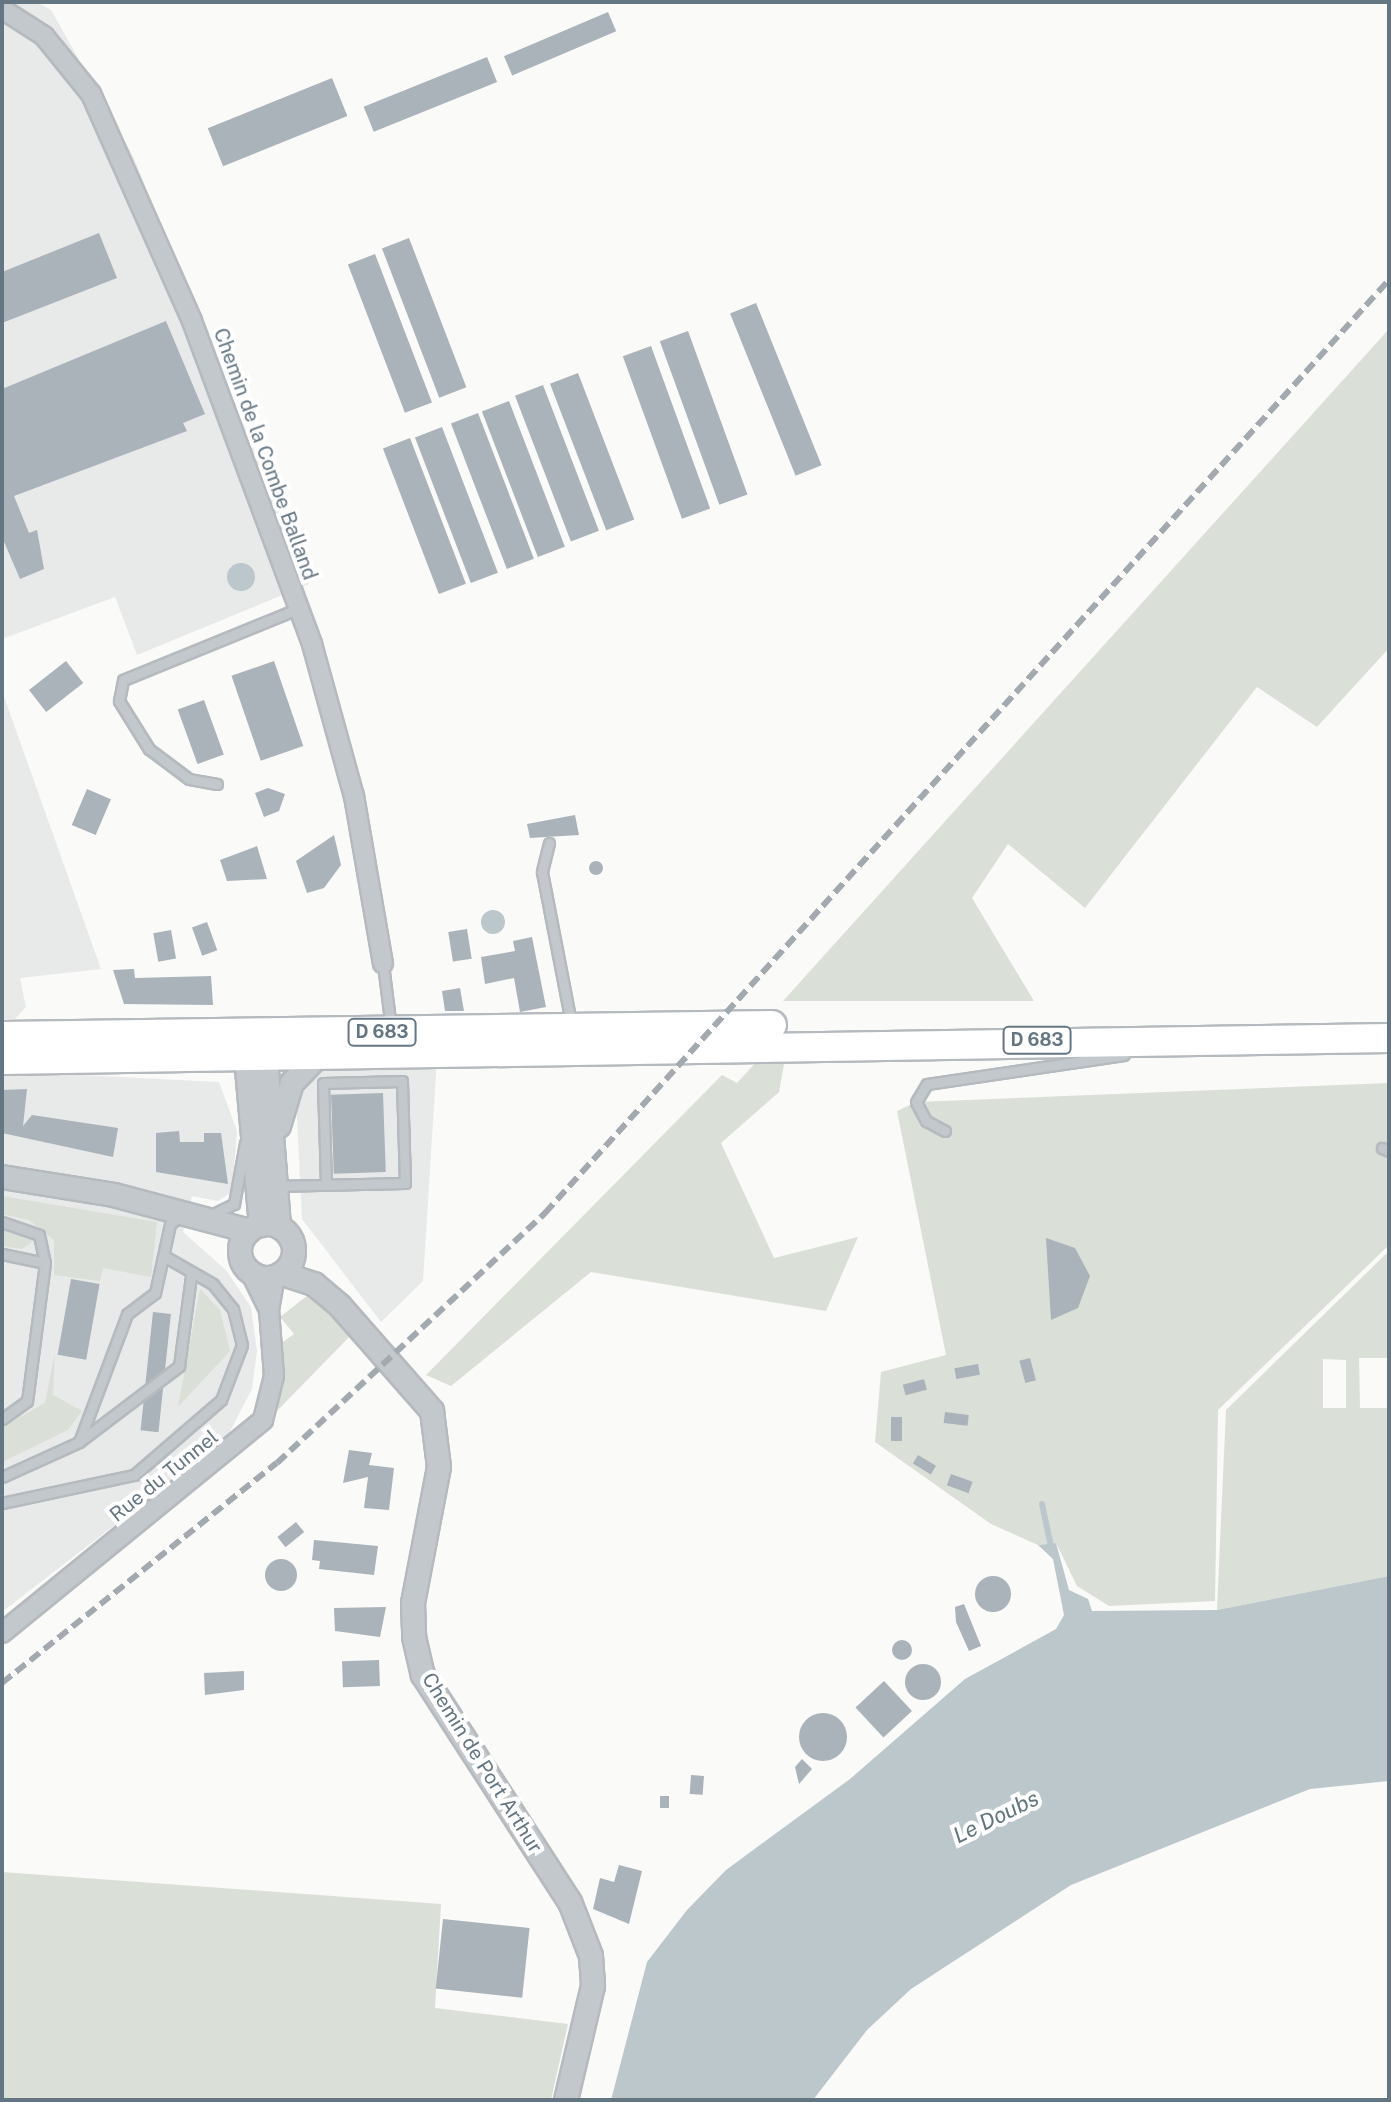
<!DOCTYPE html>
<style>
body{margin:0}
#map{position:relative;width:1391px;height:2102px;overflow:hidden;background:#fafaf8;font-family:"Public Sans",sans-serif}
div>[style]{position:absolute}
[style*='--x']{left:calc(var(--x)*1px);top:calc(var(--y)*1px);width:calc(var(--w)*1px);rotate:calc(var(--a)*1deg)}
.built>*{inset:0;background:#e8e9e9}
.green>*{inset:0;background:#dadfd7}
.water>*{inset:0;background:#bbc7cb}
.round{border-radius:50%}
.stream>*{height:6px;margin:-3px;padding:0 3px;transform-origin:3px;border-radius:3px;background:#bbc7cb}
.building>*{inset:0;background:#aab3b9;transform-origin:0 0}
.roads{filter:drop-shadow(2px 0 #b5babe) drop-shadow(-2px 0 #b5babe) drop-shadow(0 2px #b5babe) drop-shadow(0 -2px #b5babe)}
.service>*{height:9px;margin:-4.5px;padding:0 4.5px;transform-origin:4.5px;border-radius:4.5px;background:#c3c8cc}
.minor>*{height:18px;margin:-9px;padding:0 9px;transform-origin:9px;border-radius:9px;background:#c3c8cc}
.tertiary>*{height:22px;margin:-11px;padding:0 11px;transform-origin:11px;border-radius:11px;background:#c3c8cc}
.tertiary>.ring{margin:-11px;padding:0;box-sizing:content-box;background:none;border:22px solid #c3c8cc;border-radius:50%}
.primary>*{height:28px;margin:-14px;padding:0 14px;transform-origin:14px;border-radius:14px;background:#fff}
.rail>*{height:6px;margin-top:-3px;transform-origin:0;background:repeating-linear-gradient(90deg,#a2aab0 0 12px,transparent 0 18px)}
span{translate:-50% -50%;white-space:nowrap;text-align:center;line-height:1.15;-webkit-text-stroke:8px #fff;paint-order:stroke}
.shield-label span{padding:2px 6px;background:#fff;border:2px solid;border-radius:6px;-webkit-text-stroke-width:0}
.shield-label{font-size:18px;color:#657683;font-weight:700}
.street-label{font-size:20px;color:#657683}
.water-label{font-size:22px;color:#60757c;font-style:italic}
.frame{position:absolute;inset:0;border:4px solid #657683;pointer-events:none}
</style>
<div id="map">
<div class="built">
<i style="clip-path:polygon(2px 2px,37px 2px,51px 10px,133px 156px,309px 584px,137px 655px,115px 597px,2px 639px)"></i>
<i style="clip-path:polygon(2px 691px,101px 969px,20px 978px,26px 1007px,15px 1019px,2px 1019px)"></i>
<i style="clip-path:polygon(437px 1057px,423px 1281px,381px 1322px,302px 1219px,296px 1099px,314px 1071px,339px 1060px)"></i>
<i style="clip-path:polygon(2px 1071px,219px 1082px,237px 1131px,232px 1192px,218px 1201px,192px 1196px,183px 1232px,226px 1270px,251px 1307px,257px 1351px,252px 1389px,226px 1439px,2px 1612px)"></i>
</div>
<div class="green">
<i style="clip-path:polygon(1389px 329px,1389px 648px,1317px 727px,1257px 687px,1085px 908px,1008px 844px,972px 898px,1034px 1001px,783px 1001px)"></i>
<i style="clip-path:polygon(760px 1058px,785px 1058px,779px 1092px,721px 1143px,774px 1258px,858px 1237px,826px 1311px,591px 1272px,451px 1386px,426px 1375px,722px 1075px,737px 1083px)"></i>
<i style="clip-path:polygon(1389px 1083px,1389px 1245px,1218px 1410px,1215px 1601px,1109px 1606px,1077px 1586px,1056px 1543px,1038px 1545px,991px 1524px,875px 1442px,881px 1372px,946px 1355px,897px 1111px,916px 1102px)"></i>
<i style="clip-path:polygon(2px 1196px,157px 1222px,151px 1277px,103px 1268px,100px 1281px,54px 1275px,54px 1240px,29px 1220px,2px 1214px)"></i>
<i style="clip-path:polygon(2px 1226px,29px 1236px,32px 1242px,22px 1249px,2px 1246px)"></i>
<i style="clip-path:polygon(evenodd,1389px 1251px,1389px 1358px,1359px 1358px,1360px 1408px,1389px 1408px,1389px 1576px,1217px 1610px,1226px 1410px,1389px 1251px,1323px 1359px,1346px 1360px,1346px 1408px,1323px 1408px,1323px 1359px)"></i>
<i style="clip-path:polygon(200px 1289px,220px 1310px,230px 1351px,178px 1407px)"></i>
<i style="clip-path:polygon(312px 1292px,351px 1335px,275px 1413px,280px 1344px,294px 1334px,280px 1317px)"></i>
<i style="clip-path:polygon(55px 1353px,53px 1395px,82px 1411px,68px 1430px,2px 1462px,2px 1427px,45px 1403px)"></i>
<i style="clip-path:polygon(2px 1872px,441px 1904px,435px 2008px,568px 2024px,551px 2100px,2px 2100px)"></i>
</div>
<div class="water">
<i class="round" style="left:227px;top:563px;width:28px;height:28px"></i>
<i class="round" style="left:481px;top:910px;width:24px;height:24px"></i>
<i style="clip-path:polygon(1056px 1543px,1069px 1590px,1088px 1599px,1092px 1611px,1217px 1610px,1389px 1576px,1389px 1781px,1310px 1789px,1071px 1885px,911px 1989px,867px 2030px,813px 2100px,611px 2100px,647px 1962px,687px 1910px,726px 1870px,850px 1779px,965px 1679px,1056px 1629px,1064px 1615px,1053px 1559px,1038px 1545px)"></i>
</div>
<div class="stream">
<i style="--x:1042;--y:1504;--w:48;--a:78"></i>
</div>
<div class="building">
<i style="left:608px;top:12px;width:21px;height:113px;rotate:67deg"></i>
<i style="left:487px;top:57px;width:27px;height:133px;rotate:68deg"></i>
<i style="left:332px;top:78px;width:41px;height:134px;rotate:68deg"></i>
<i style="clip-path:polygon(99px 233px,117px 278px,2px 323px,2px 272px)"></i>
<i style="left:409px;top:238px;width:160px;height:29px;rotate:69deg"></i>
<i style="left:375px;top:254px;width:159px;height:29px;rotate:69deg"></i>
<i style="left:756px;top:303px;width:175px;height:28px;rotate:68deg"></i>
<i style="clip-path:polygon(166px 321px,205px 414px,183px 423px,187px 431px,14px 496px,29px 533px,37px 530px,44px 569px,20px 579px,2px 537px,2px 389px)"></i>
<i style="left:688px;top:331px;width:174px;height:30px;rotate:70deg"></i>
<i style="left:651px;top:346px;width:173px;height:30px;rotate:70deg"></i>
<i style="left:578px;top:373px;width:157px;height:30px;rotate:69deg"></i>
<i style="left:543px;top:385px;width:156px;height:30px;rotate:69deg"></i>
<i style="left:509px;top:401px;width:156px;height:29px;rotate:69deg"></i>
<i style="left:478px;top:413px;width:156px;height:29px;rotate:69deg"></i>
<i style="left:442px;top:427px;width:156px;height:29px;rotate:69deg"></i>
<i style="left:410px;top:438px;width:156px;height:29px;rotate:69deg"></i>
<i style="left:66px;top:661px;width:28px;height:47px;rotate:52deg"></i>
<i style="left:274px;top:661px;width:90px;height:45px;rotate:71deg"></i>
<i style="left:204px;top:700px;width:58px;height:28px;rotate:70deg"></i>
<i style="clip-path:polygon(268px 788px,285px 794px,279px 811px,264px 817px,255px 793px)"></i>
<i style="left:87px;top:789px;width:26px;height:39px;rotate:23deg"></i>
<i style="clip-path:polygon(575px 815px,579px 835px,530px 838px,527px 824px)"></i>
<i style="clip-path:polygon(334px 835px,341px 865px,324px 888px,307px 893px,296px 861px)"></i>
<i style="clip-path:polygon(257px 846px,267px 879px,227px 881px,220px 860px)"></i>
<i class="round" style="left:589px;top:861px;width:14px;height:14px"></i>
<i style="left:207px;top:922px;width:30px;height:16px;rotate:70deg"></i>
<i style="left:467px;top:929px;width:30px;height:19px;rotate:81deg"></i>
<i style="left:171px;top:930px;width:29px;height:18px;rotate:80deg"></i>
<i style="clip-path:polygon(532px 937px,546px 1007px,520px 1012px,514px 978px,485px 984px,481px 957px,515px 951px,513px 941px)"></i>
<i style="clip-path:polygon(134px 969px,135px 978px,211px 976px,213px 1005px,124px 1004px,113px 970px)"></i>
<i style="clip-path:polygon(460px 988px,464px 1011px,445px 1011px,442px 991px)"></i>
<i style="clip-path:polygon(27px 1089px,23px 1126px,32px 1115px,118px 1128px,113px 1157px,2px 1133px,2px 1090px)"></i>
<i style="left:383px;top:1093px;width:79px;height:52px;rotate:88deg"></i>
<i style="clip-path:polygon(179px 1131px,180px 1142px,204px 1142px,204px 1133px,221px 1133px,228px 1184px,156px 1172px,156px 1133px)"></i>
<i style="clip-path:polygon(1046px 1238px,1075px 1248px,1090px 1276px,1078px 1308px,1051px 1320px)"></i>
<i style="left:71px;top:1279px;width:29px;height:77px;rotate:10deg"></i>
<i style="left:153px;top:1312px;width:18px;height:119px;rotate:6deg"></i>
<i style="left:1030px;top:1358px;width:23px;height:11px;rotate:75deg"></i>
<i style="left:978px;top:1364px;width:11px;height:24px;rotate:80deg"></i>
<i style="left:924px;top:1379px;width:11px;height:22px;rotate:75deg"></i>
<i style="left:945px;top:1412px;width:24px;height:11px;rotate:7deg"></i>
<i style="left:891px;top:1417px;width:11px;height:24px"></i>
<i style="clip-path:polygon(349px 1450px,372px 1453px,369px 1465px,394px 1468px,389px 1510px,364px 1508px,368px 1477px,343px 1483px)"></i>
<i style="left:918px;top:1455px;width:21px;height:10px;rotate:31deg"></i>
<i style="left:951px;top:1474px;width:23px;height:12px;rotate:20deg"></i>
<i style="left:296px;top:1522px;width:13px;height:24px;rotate:51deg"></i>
<i style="clip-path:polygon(314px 1540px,378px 1546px,374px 1575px,319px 1569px,320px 1561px,312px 1560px)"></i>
<i class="round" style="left:265px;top:1559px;width:32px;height:32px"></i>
<i class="round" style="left:975px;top:1576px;width:36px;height:36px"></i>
<i style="clip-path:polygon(964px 1604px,981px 1646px,969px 1651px,956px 1622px,955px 1607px)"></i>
<i style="clip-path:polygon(386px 1607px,380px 1637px,335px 1631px,334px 1608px)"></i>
<i class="round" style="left:892px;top:1640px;width:20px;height:20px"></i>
<i style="left:379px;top:1660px;width:26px;height:37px;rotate:88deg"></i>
<i class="round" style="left:905px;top:1664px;width:36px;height:36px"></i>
<i style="clip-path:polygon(244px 1671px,244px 1690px,205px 1695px,204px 1673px)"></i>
<i style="left:884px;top:1681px;width:41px;height:39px;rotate:47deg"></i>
<i class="round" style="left:799px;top:1713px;width:48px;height:48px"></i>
<i style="clip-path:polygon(802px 1759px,812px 1769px,799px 1784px,795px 1767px)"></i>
<i style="left:691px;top:1775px;width:13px;height:19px;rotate:4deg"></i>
<i style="left:660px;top:1796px;width:9px;height:12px"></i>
<i style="clip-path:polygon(619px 1865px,642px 1871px,629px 1924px,593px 1909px,600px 1878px,614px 1882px)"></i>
<i style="left:443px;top:1919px;width:87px;height:70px;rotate:6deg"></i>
</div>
<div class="roads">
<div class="service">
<i style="--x:217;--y:784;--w:28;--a:-170"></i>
<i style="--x:189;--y:779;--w:50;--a:-143.1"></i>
<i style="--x:149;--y:749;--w:57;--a:-122"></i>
<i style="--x:119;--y:701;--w:21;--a:-79"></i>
<i style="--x:123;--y:680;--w:190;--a:-22.2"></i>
<i style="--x:549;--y:843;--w:30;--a:104"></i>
<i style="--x:542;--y:872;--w:154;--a:79.1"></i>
<i style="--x:383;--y:964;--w:64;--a:82.9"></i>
<i style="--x:945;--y:1131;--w:21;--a:-152"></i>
<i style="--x:926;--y:1121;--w:21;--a:-118"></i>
<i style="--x:916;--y:1102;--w:21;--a:-59"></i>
<i style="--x:927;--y:1084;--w:199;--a:-8.4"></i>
<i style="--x:1382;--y:1148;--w:8;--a:23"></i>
<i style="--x:275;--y:1186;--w:130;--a:-1.3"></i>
<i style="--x:405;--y:1183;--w:102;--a:-91.7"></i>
<i style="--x:402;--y:1081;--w:79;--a:178.5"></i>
<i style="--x:323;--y:1083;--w:102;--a:88.3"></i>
<i style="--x:209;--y:1216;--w:28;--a:-26"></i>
<i style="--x:234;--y:1204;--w:62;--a:-79.8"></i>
<i style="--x:2;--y:1222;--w:39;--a:19"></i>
<i style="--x:39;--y:1235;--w:29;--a:78"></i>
<i style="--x:2;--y:1254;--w:44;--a:11.8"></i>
<i style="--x:45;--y:1263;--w:139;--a:97.4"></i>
<i style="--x:27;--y:1401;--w:31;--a:144"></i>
<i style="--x:79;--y:1442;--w:137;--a:-69.4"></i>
<i style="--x:127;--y:1314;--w:35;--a:-37"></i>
<i style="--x:155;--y:1293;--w:71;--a:-77.7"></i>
<i style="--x:170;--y:1224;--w:11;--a:-38"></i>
<i style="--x:2;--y:1477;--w:85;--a:-24.4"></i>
<i style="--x:79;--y:1442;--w:126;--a:-37.2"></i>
<i style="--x:179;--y:1366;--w:91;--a:-82.4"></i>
<i style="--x:2;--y:1503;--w:135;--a:-12"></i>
<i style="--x:134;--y:1475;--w:115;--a:-40.8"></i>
<i style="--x:221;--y:1400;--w:59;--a:-69.1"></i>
<i style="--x:242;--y:1345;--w:37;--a:-104"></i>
<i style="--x:233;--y:1309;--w:32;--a:-129"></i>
<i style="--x:213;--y:1284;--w:56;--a:-150.3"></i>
</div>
<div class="minor">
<i style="--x:2;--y:9;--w:50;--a:32.7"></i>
<i style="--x:44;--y:36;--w:75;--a:51"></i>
<i style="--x:91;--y:94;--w:248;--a:66"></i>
<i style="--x:192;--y:321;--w:345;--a:69.6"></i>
<i style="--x:312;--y:644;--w:158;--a:74.6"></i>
<i style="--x:354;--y:796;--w:170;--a:80.2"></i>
<i style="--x:250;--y:1271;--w:43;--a:64"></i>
<i style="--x:2;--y:1633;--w:337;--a:-39.2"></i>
<i style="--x:263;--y:1420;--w:45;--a:-76"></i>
<i style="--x:274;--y:1376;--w:66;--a:-94.3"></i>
<i style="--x:269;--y:1310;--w:34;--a:-80"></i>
</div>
<div class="tertiary">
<i style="--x:258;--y:1043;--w:16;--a:60"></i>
<i style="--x:266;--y:1057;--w:170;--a:85.6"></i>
<i style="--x:250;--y:1044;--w:15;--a:106"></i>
<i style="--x:246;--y:1058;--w:168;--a:84.9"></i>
<i style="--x:279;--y:1126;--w:45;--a:-73.2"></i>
<i style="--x:292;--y:1083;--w:40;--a:-46"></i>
<i style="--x:2;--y:1177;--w:113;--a:9.1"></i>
<i style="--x:114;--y:1195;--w:140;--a:14.9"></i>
<i class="ring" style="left:240px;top:1224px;width:32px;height:32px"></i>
<i style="--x:283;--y:1274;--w:33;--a:18"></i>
<i style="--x:314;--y:1284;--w:34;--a:40"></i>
<i style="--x:340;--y:1306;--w:140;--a:48.8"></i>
<i style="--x:432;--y:1411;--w:56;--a:82.9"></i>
<i style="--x:439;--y:1467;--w:138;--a:100.8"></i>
<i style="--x:413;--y:1603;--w:34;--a:88"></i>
<i style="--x:414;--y:1637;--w:39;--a:77"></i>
<i style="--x:423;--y:1675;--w:270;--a:57.1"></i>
<i style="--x:570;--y:1902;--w:58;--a:68.7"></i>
<i style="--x:591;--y:1956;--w:30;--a:86"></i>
<i style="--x:593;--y:1986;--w:117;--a:103.3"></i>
</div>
<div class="primary">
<i style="--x:2;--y:1036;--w:770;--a:-0.82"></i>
<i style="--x:2;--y:1060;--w:1387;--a:-0.91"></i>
</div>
</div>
<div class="rail">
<i style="--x:2;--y:1683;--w:352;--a:-38.7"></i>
<i style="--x:277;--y:1463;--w:367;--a:-43"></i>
<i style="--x:545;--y:1213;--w:1258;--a:-47.87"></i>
</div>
<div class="shield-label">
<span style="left:382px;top:1032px">D 683</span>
<span style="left:1037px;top:1040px">D 683</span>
</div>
<div class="street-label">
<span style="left:265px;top:454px;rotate:70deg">Chemin de la Combe Balland</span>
<span style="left:164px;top:1476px;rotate:-39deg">Rue du Tunnel</span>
<span style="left:482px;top:1763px;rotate:58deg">Chemin de Port Arthur</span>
</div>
<div class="water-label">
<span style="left:996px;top:1817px;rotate:-26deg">Le Doubs</span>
</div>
<div class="frame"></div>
</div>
